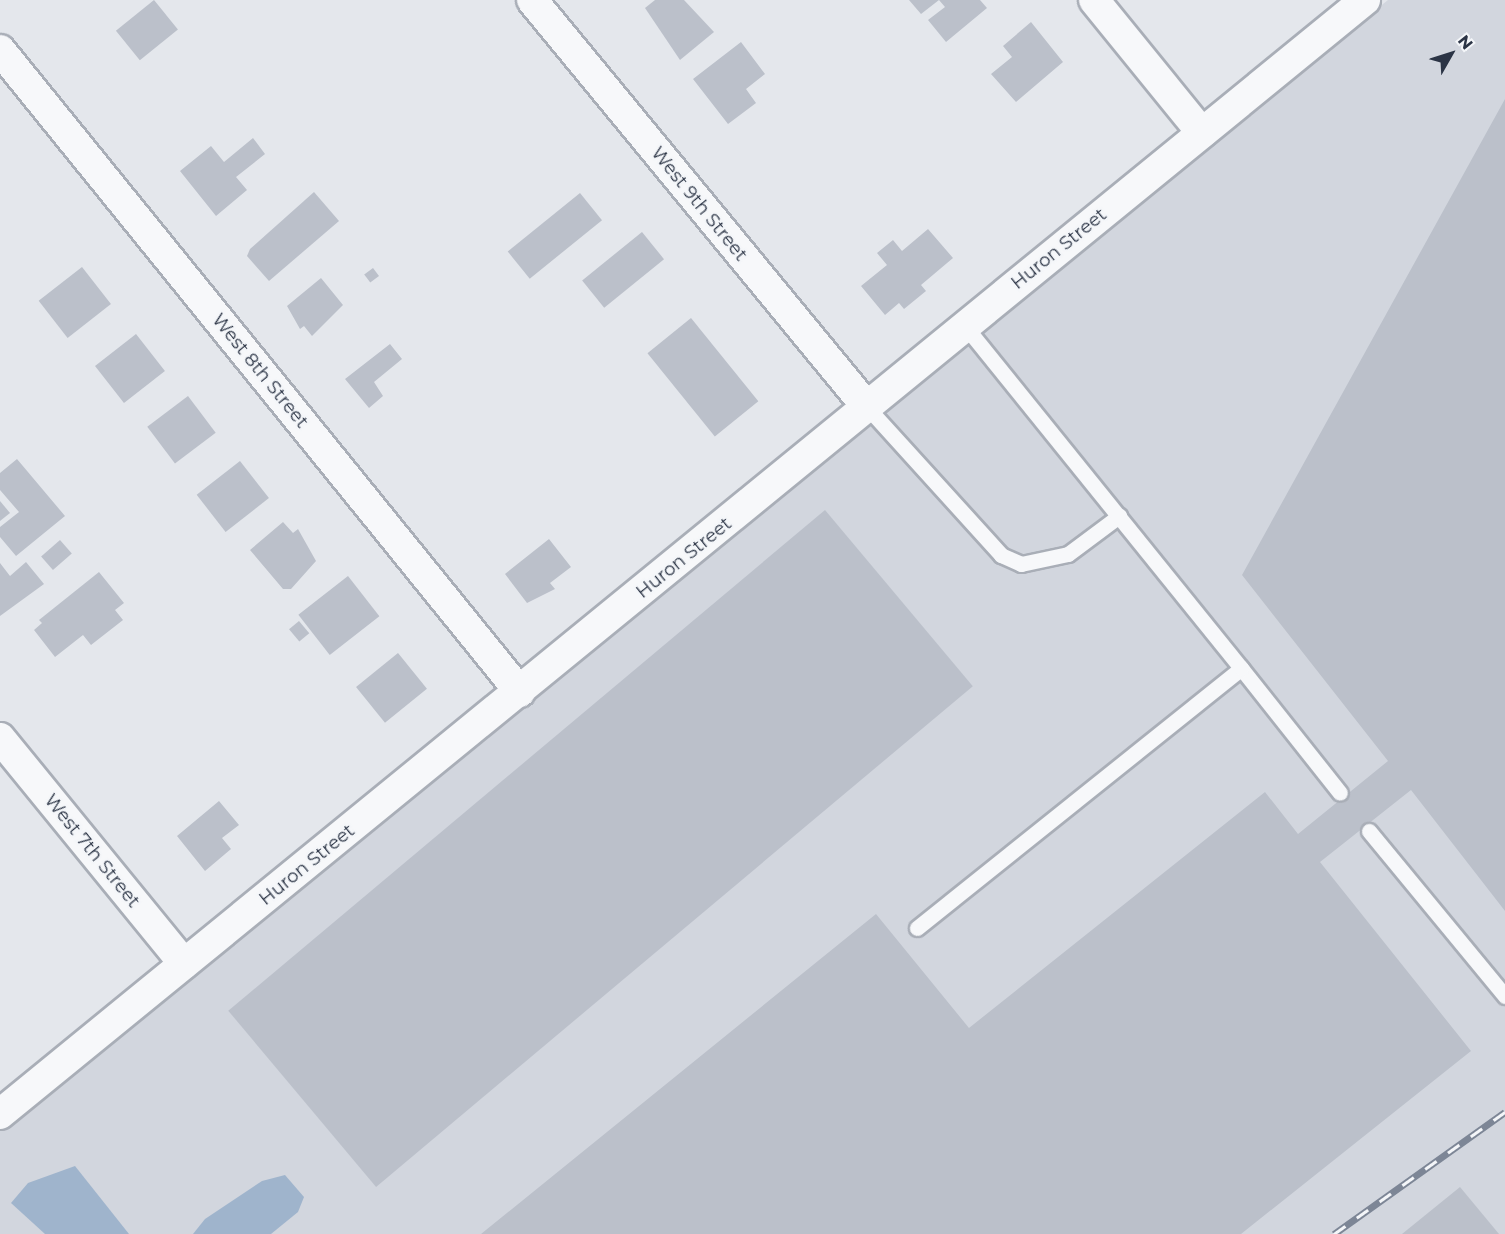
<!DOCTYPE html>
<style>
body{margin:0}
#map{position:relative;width:1505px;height:1234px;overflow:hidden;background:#e4e7ec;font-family:Montserrat,sans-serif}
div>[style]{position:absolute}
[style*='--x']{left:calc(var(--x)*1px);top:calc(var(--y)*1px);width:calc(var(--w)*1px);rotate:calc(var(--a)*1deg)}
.built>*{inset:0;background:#d2d6de}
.water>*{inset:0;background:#9fb4cc}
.building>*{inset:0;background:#bbc0ca;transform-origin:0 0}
.roads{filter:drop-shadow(2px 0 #a9aeb7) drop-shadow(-2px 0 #a9aeb7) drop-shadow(0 2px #a9aeb7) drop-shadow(0 -2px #a9aeb7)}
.service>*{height:15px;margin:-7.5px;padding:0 7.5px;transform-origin:7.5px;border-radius:7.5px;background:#f7f8fa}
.minor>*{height:30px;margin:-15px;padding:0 15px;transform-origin:15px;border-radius:15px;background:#f7f8fa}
.rail>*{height:7px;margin-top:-3.5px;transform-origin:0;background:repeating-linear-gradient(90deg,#f4f6f9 0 14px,#7d8696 0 28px);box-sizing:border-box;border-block:2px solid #7d8696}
span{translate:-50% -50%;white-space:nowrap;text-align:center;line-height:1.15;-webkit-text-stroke:4.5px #f4f6f9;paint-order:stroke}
.street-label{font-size:18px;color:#2b3445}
.north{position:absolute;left:1421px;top:24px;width:60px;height:60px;-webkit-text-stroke:4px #f4f6f9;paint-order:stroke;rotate:51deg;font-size:16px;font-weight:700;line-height:24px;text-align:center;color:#2b3445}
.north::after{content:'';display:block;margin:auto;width:21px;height:27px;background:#2b3445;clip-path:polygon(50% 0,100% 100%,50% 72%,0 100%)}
</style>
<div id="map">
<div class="built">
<i style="clip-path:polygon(1388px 0,1505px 0,1505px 1234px,0 1234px,0 1130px)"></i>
</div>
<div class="water">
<i style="clip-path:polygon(75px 1166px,129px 1234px,45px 1234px,11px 1203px,28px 1183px)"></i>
<i style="clip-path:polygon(285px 1175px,304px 1197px,298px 1212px,271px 1234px,193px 1234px,205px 1219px,262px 1181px)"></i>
</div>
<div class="building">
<i style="left:154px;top:0;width:38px;height:49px;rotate:51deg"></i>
<i style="clip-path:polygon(655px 0,684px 0,714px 32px,680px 60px,645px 8px)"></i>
<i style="clip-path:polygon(909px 0,939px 0,921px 14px)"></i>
<i style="clip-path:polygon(939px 0,980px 0,987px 8px,946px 42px,928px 20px,945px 7px)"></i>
<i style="clip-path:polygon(1031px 22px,1063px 62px,1016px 102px,991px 74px,1012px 57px,1003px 46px)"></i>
<i style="clip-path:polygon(741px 42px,765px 74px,746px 89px,756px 103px,728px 124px,693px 79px)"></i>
<i style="clip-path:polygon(1505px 99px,1505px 911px,1411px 790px,1320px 862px,1471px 1051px,1241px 1234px,481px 1234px,876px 914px,969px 1028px,1265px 792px,1298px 834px,1388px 761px,1242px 575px)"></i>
<i style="clip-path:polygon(253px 138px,265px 154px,236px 177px,247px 190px,216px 216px,180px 171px,211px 146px,224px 162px)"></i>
<i style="clip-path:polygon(314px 192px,339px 221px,269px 281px,247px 256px,250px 249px)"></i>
<i style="left:580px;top:193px;width:35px;height:93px;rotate:51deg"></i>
<i style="clip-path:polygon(928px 229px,953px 258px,921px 285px,926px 291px,904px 309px,899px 303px,885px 315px,861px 286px,887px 265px,877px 253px,893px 240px,902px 251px)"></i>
<i style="left:642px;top:232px;width:35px;height:77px;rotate:51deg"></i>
<i style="left:82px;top:267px;width:47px;height:55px;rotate:52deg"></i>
<i style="left:373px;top:268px;width:10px;height:11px;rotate:53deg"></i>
<i style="clip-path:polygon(321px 278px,343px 305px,312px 336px,304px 326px,300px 329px,287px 306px)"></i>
<i style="left:691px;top:318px;width:107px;height:56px;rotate:51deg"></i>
<i style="left:136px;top:334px;width:47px;height:52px;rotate:52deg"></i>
<i style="clip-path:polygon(390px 344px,402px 359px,374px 382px,383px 396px,369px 408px,345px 379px)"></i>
<i style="left:188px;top:396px;width:46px;height:51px;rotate:53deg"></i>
<i style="clip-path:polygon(17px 459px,65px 516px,16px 556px,0 537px,0 527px,19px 512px,0 490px,0 473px)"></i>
<i style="left:240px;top:461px;width:47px;height:55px;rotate:52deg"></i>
<i style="clip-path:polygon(0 501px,10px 513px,0 521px)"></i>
<i style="left:825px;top:510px;width:230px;height:779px;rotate:50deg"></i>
<i style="clip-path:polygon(283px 522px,293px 533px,298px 529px,316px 561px,291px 589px,283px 589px,250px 550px)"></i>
<i style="clip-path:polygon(549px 539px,571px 567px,550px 583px,555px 589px,527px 603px,505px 574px)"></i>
<i style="left:60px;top:540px;width:18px;height:25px;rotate:49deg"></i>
<i style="clip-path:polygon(26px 562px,44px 584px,0 616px,0 563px,10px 576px)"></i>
<i style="clip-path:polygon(99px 572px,124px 603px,115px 610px,123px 620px,91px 645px,83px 635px,55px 657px,34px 630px,42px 623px,39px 620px)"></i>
<i style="left:348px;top:576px;width:51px;height:63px;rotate:52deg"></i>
<i style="left:299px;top:621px;width:16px;height:13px;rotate:50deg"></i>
<i style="left:398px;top:653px;width:46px;height:54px;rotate:51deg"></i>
<i style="clip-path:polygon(219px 801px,239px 825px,222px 838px,231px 849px,205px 871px,177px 836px)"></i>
<i style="clip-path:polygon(1460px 1187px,1499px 1234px,1402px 1234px)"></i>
</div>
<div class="roads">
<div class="service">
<i style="--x:867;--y:407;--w:200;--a:47.8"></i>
<i style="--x:1001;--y:555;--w:22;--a:24"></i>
<i style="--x:1021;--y:564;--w:48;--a:-12"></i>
<i style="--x:1068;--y:554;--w:64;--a:-36.7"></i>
<i style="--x:1241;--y:668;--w:159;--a:51.6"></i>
<i style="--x:1369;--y:831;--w:214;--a:50.5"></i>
<i style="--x:917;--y:928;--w:415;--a:-38.7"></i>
<i style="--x:1241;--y:668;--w:441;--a:-128.9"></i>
</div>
<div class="minor">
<i style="--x:532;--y:0;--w:527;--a:50.54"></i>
<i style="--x:1094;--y:0;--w:171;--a:50.9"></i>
<i style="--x:0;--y:50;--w:826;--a:50.99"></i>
<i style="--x:0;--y:738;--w:291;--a:50.8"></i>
<i style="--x:0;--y:1114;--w:1762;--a:-39.22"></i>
</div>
</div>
<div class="rail">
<i style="--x:1334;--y:1234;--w:210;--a:-35.5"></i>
</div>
<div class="street-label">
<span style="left:699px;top:204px;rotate:51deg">West 9th Street</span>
<span style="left:1059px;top:249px;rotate:-39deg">Huron Street</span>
<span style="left:260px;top:371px;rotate:51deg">West 8th Street</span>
<span style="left:684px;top:558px;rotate:-39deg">Huron Street</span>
<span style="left:92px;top:851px;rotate:51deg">West 7th Street</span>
<span style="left:307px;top:865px;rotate:-39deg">Huron Street</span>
</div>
<div class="north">N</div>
</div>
